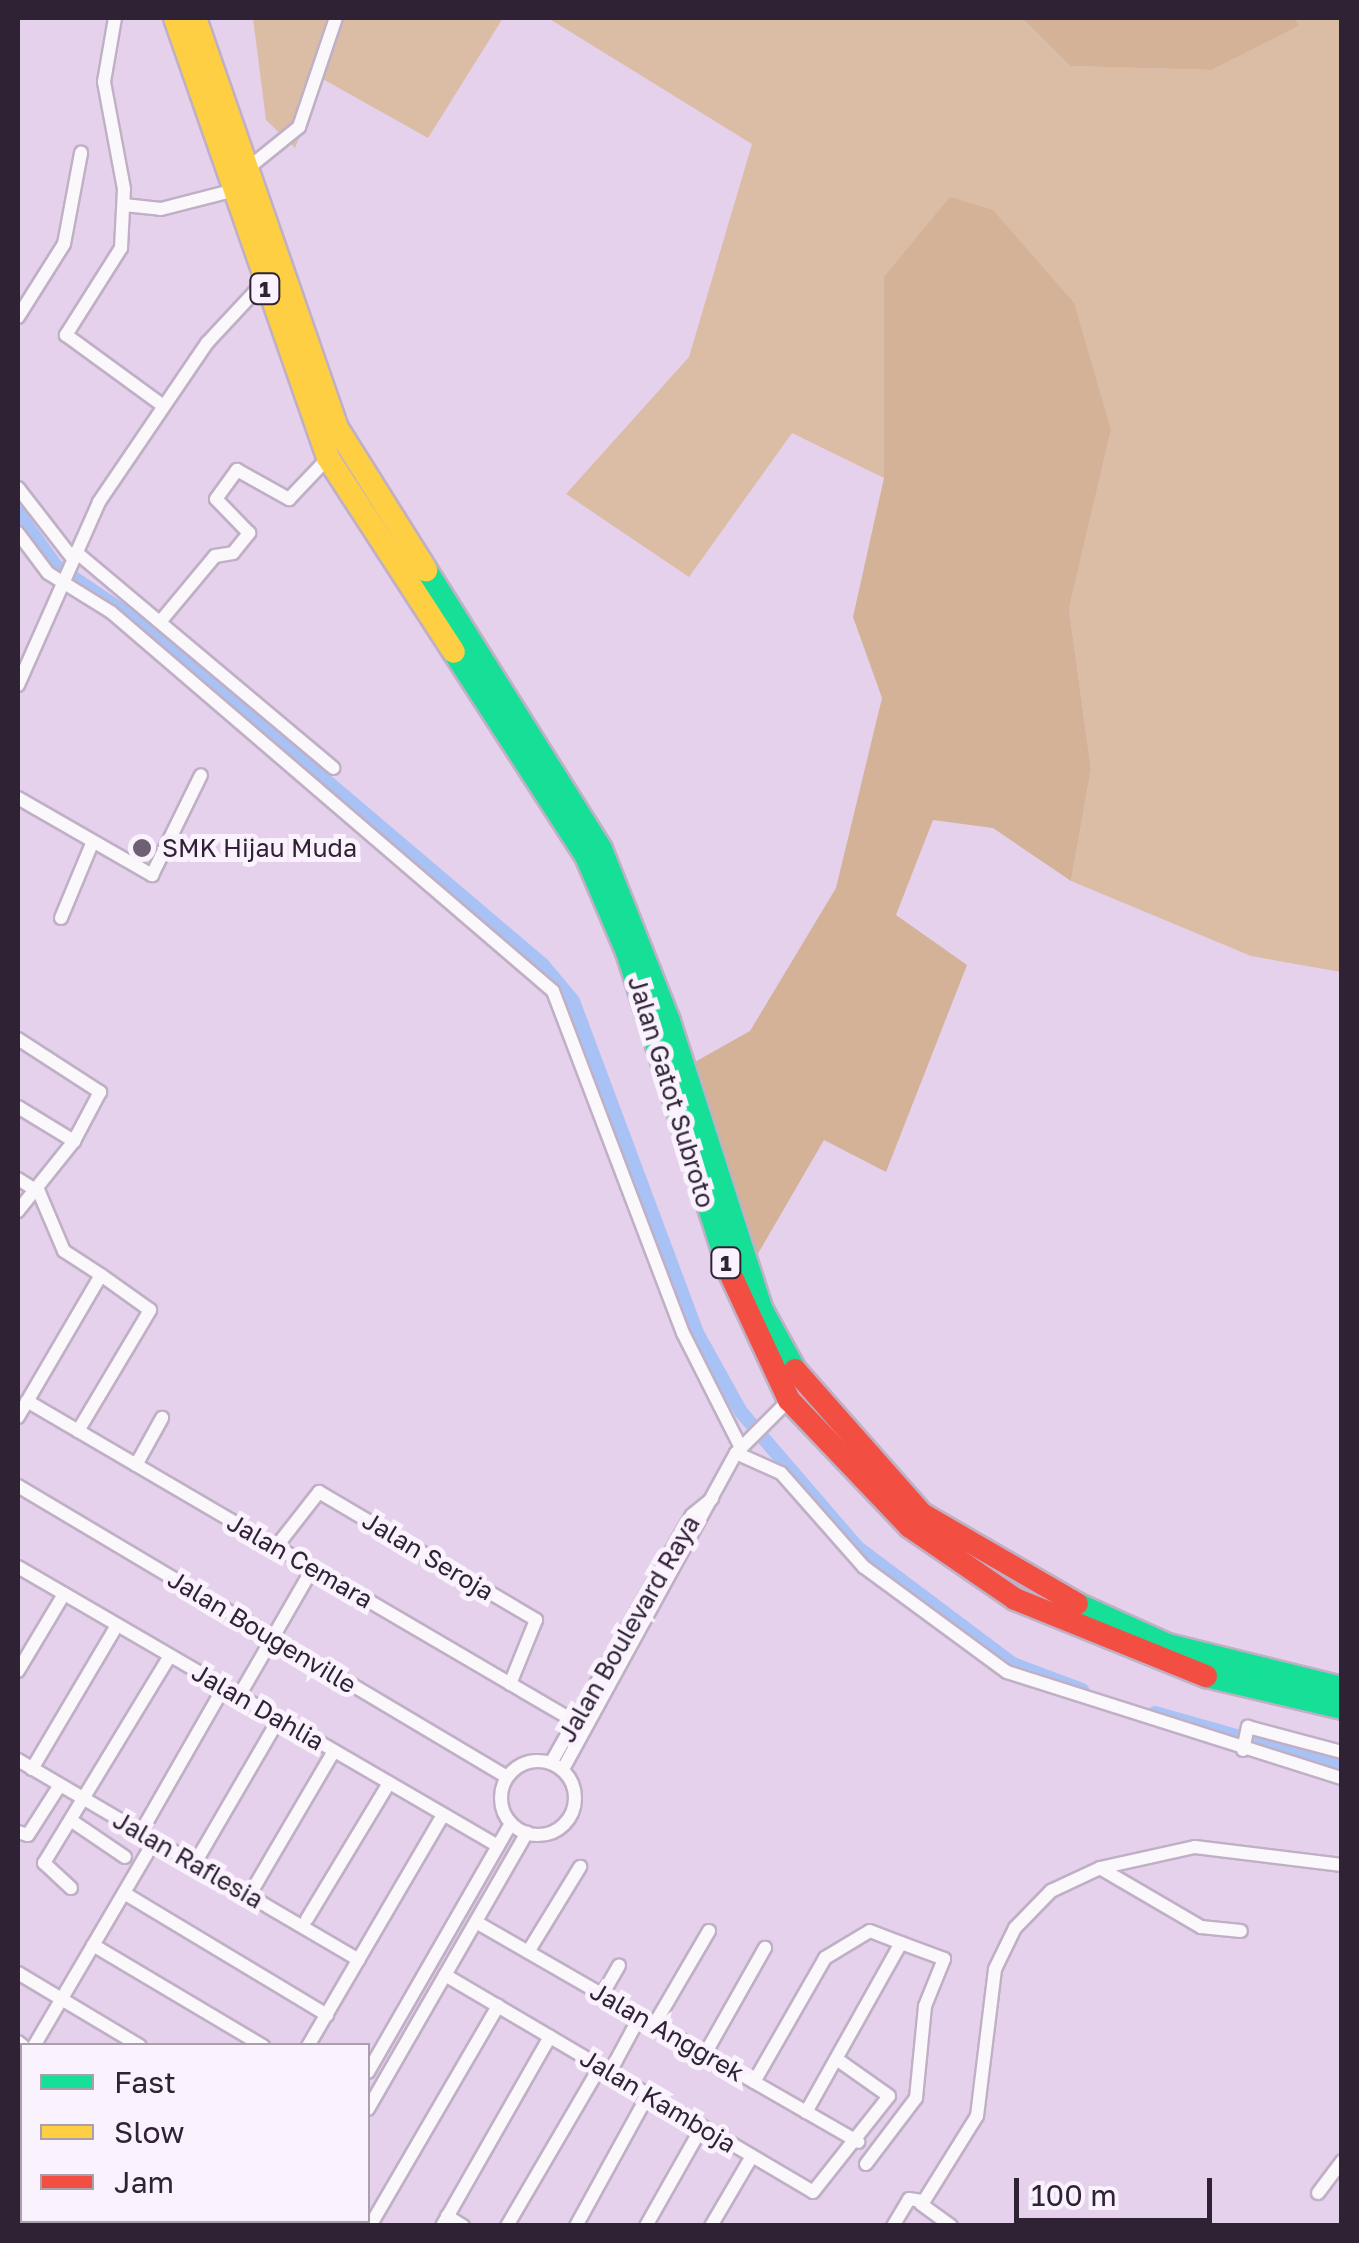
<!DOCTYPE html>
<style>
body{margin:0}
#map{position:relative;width:1359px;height:2243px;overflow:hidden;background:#e5d1ec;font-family:"Golos Text",sans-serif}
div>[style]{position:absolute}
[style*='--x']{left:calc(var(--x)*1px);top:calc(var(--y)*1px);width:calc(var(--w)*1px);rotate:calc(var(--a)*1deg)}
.green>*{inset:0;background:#dbbca5}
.forest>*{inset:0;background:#d3b298}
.canal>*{height:14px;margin:-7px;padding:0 7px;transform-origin:7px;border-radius:7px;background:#a9c2f6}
.roads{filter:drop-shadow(2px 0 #c0b0c6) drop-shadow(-2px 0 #c0b0c6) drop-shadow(0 2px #c0b0c6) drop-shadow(0 -2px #c0b0c6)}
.street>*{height:12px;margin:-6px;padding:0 6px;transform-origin:6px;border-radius:6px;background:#fbf8fc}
.street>.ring{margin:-6px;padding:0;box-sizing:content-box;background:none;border:12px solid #fbf8fc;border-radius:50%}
.fast>*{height:22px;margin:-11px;padding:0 11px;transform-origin:11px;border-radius:11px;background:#16e098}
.slow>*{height:22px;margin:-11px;padding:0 11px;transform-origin:11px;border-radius:11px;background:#ffcf43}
.jam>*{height:22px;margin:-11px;padding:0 11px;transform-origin:11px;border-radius:11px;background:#f24e42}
.dots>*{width:28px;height:28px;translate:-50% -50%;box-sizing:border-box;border:5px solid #faf2fd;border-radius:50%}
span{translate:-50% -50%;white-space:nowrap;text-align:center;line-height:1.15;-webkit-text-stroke:10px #faf2fd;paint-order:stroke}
.shield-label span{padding:2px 8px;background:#faf2fd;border:2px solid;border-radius:8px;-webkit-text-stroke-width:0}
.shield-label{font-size:22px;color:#302235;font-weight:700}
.poi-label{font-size:25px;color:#302235}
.left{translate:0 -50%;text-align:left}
.street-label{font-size:25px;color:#302235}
.frame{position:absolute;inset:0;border:20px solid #302235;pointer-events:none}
.legend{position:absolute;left:20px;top:2043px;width:350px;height:180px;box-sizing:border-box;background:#faf2fd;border:2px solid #a99fad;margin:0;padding:12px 18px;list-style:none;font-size:30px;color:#302235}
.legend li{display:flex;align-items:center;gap:20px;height:50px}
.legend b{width:50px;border:2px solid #a99fad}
.scale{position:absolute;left:1014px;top:2178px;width:198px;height:45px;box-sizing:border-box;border:5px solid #302235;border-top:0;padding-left:12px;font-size:30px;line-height:35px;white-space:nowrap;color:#302235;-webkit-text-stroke:8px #faf2fd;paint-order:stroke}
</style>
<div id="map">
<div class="green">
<i style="clip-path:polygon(253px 18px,503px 18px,428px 138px,321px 78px,295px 148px,266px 120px)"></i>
<i style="clip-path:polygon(548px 18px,1022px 18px,1070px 66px,1210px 70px,1299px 26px,1295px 18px,1341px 18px,1341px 972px,1251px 956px,1071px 881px,1091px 769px,1069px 609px,1111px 430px,885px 389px,884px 478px,792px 433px,689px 577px,566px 494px,689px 357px,752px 144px)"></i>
</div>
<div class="forest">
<i style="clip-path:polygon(1022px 18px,1295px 18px,1299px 26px,1211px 70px,1070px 66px)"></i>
<i style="clip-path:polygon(950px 197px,993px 210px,1074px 303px,1111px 430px,1069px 609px,1091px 769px,1071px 881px,993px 828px,933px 820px,896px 915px,967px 965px,886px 1172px,824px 1140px,756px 1257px,686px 1067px,750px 1031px,836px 888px,882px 698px,853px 617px,884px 478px,884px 277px)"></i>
</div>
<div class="canal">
<i style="--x:18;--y:513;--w:65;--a:54.4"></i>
<i style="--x:56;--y:566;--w:99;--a:33.9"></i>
<i style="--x:138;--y:621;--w:530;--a:40.33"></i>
<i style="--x:542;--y:964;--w:48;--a:50"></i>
<i style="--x:573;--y:1001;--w:354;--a:69.5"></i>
<i style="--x:697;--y:1333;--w:90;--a:60.9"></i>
<i style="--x:741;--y:1412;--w:178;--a:49.3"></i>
<i style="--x:857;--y:1547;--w:195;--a:36.9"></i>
<i style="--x:1013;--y:1664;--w:74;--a:20.6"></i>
<i style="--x:1155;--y:1713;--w:194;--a:15.8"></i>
</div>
<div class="roads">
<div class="street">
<i style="--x:115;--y:18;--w:65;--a:99.8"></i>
<i style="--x:104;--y:82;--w:109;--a:79.4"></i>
<i style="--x:124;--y:189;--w:59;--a:92.9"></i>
<i style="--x:121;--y:248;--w:103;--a:122.3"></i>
<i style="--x:66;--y:335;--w:119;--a:36.1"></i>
<i style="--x:247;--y:169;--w:67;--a:-38.9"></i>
<i style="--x:299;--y:127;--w:115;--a:-71.3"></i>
<i style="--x:124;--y:205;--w:37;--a:6"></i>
<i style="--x:161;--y:209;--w:76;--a:-14.4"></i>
<i style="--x:18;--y:317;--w:86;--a:-57.8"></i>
<i style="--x:64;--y:244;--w:93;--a:-79.4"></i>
<i style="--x:18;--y:488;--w:90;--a:52.2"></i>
<i style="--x:18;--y:533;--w:50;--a:53.1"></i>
<i style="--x:48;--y:573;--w:74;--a:31.8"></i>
<i style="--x:111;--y:612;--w:582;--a:40.61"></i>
<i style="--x:553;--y:991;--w:366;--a:69.2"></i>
<i style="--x:683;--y:1333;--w:127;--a:63.2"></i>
<i style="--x:76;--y:552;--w:336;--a:40"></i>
<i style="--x:160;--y:622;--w:86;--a:-50.2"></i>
<i style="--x:215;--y:556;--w:18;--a:-9"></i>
<i style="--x:233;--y:553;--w:26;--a:-51"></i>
<i style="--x:249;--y:533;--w:47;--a:-134.1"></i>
<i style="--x:216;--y:499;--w:36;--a:-54"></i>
<i style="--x:237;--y:470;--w:60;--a:29.1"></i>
<i style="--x:289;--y:499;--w:57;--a:-46.4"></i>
<i style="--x:18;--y:685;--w:200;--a:-66.1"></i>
<i style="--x:99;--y:502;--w:192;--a:-55.8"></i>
<i style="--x:207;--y:343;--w:82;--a:-47"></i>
<i style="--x:18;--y:798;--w:155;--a:29.9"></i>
<i style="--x:152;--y:875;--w:111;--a:-63.9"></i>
<i style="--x:61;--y:918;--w:78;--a:-67.4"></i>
<i style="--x:18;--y:1039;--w:98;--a:32.9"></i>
<i style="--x:100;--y:1092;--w:55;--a:118"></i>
<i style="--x:74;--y:1141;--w:90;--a:128.7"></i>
<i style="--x:18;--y:1107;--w:66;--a:31.3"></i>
<i style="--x:18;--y:1179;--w:25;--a:32"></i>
<i style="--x:27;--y:1401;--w:634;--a:30.33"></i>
<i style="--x:18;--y:1417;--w:164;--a:-59.7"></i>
<i style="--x:101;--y:1275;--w:44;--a:-147"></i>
<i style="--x:64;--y:1251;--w:64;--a:-113"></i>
<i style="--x:78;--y:1431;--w:141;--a:-59.2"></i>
<i style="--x:150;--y:1310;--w:60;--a:-144.5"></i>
<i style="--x:736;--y:1453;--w:49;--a:24"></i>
<i style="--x:781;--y:1473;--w:125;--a:48.6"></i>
<i style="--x:864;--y:1567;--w:177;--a:36.3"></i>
<i style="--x:1007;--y:1672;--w:351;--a:17.6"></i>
<i style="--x:136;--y:1465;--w:54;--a:-61"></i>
<i style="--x:18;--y:1486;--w:569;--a:30.76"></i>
<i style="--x:276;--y:1547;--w:70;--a:-52"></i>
<i style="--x:319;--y:1492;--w:252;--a:30.5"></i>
<i style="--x:536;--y:1620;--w:69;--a:112.1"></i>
<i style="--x:18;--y:1567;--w:555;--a:30.17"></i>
<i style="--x:18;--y:1671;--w:90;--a:-59.1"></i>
<i style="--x:239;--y:1696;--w:148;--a:-60"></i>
<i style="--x:1243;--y:1750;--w:24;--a:-78"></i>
<i style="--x:1248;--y:1727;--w:97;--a:14.9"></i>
<i style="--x:18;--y:1760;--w:395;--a:30.4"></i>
<i class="ring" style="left:501px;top:1761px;width:62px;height:62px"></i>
<i style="--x:551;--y:1763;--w:285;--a:-60.4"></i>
<i style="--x:692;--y:1515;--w:26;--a:-39"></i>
<i style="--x:32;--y:1769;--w:167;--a:-59.4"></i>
<i style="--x:563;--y:1769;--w:360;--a:-61.3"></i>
<i style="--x:736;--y:1453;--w:75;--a:-45"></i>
<i style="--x:72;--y:1821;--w:64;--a:34.2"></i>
<i style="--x:18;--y:1832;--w:10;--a:17"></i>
<i style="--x:28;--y:1835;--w:59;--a:-57.4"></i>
<i style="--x:141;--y:1832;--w:167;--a:-60.2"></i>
<i style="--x:198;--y:1858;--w:161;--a:-59.8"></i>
<i style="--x:1100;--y:1868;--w:117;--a:30.3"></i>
<i style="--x:1201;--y:1927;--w:40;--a:5.7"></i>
<i style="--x:71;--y:1888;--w:37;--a:-137"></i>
<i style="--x:44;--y:1863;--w:242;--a:-58.7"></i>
<i style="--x:253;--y:1889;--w:160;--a:-59.6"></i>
<i style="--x:124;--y:1893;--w:237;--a:31"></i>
<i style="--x:307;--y:1919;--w:159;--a:-58.9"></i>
<i style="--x:476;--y:1922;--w:441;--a:29.9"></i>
<i style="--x:93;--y:1945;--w:198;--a:30.7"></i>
<i style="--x:528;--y:1952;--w:100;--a:-58.5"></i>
<i style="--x:18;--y:1973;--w:142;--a:30.9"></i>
<i style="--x:445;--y:1975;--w:427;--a:30.5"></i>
<i style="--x:813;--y:2192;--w:122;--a:-51.6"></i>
<i style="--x:889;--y:2096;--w:62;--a:-144.8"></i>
<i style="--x:602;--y:1995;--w:34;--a:-60"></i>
<i style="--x:654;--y:2025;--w:109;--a:-59.7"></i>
<i style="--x:18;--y:2042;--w:6;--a:39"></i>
<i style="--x:34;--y:2046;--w:239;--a:-59.6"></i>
<i style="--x:308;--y:2046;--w:268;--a:-59.7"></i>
<i style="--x:705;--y:2054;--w:122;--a:-60.5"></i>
<i style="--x:368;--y:2072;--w:287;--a:-60.1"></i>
<i style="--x:610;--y:2072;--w:64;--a:-61.8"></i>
<i style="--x:18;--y:2074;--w:10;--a:-66"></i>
<i style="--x:754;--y:2082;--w:143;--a:-60.2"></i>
<i style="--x:825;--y:1958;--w:52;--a:-31"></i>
<i style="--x:870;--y:1931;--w:33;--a:21"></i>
<i style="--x:901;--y:1943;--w:194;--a:119.3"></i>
<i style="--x:368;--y:2109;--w:319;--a:-60.1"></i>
<i style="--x:18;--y:2112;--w:5;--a:37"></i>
<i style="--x:866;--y:2164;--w:83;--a:-52.9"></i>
<i style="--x:916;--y:2098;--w:92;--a:-84.4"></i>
<i style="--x:925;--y:2006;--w:51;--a:-68"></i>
<i style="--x:944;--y:1959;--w:46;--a:-159.6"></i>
<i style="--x:1318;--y:2193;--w:40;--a:-53"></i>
<i style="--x:921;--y:2204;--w:37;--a:36"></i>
<i style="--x:447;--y:2216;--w:19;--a:32"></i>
<i style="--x:201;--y:2220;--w:11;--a:34"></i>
<i style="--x:252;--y:2226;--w:32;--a:0"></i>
<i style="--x:300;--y:2226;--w:7;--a:-63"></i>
<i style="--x:370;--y:2226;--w:255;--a:-59.8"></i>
<i style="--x:442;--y:2226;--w:218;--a:-60.3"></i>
<i style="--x:507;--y:2226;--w:184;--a:-59.7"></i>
<i style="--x:576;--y:2226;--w:149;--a:-61.2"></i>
<i style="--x:646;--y:2226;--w:114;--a:-60.5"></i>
<i style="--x:711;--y:2226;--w:81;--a:-59.6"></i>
<i style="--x:893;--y:2226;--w:31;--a:-59"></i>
<i style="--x:909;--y:2199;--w:15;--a:8"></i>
<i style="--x:924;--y:2201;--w:100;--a:-58.1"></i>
<i style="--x:977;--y:2116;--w:148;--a:-83"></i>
<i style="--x:995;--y:1969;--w:46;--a:-64"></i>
<i style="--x:1015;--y:1928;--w:52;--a:-45.8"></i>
<i style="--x:1051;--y:1891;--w:54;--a:-25.1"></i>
<i style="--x:1100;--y:1868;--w:97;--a:-12.5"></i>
<i style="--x:1195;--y:1847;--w:148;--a:7"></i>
</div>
<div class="fast">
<i style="--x:426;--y:570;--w:329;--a:57.9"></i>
<i style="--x:601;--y:849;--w:185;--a:68.4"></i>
<i style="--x:669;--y:1021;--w:304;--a:72.2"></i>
<i style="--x:762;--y:1310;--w:68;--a:61.2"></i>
<i style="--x:454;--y:652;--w:243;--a:57.1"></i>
<i style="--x:586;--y:856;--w:104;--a:66.9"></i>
<i style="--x:627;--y:952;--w:337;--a:72.2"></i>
<i style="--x:1077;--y:1604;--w:100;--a:24.3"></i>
<i style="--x:1168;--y:1645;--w:179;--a:13.9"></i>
<i style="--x:1206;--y:1676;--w:140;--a:13.2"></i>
</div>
<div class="slow">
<i style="--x:175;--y:18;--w:466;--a:70.8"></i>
<i style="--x:328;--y:458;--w:231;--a:57"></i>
<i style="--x:195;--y:18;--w:434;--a:70.9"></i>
<i style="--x:337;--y:428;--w:168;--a:57.9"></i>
</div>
<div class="jam">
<i style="--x:730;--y:1273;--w:140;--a:65.1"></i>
<i style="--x:789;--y:1400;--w:175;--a:46.4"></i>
<i style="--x:910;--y:1527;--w:127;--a:34.4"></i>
<i style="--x:1015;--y:1599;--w:206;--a:22"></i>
<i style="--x:795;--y:1370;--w:192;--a:48.6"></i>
<i style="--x:922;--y:1514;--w:179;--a:30.1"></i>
</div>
</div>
<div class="dots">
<i style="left:142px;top:848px;background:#6f5f75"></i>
</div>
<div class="shield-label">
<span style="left:265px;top:289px">1</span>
<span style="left:726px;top:1263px">1</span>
</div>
<div class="poi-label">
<span class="left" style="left:162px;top:848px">SMK Hijau Muda</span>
</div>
<div class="street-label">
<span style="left:671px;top:1092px;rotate:73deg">Jalan Gatot Subroto</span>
<span style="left:428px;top:1556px;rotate:31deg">Jalan Seroja</span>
<span style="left:300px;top:1561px;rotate:30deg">Jalan Cemara</span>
<span style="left:629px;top:1629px;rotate:-60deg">Jalan Boulevard Raya</span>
<span style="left:262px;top:1632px;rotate:31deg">Jalan Bougenville</span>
<span style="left:258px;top:1707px;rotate:30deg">Jalan Dahlia</span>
<span style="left:188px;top:1860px;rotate:30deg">Jalan Raflesia</span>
<span style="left:667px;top:2032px;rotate:30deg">Jalan Anggrek</span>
<span style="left:658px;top:2101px;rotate:31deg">Jalan Kamboja</span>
</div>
<div class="frame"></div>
<ul class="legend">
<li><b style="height:12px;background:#16e098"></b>Fast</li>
<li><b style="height:12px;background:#ffcf43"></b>Slow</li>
<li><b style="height:12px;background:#f24e42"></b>Jam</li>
</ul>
<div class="scale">100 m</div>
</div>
